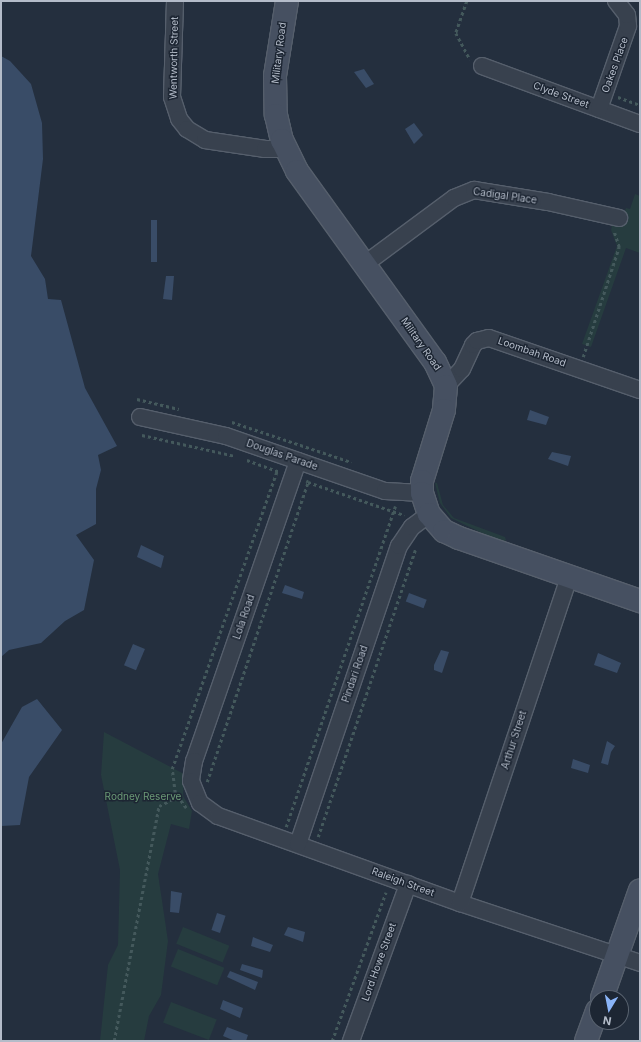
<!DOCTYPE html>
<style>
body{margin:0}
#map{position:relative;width:641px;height:1042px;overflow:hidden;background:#242f3e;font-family:Inter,sans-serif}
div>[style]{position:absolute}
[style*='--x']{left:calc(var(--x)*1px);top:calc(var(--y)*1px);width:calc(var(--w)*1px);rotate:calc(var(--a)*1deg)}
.green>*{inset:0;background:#263c3f;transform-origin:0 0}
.water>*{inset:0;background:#394c67;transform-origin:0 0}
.path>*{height:2.5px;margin-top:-1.25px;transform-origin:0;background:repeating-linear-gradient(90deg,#44595c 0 3px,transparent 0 6px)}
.roads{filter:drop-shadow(1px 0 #565f6c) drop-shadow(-1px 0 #565f6c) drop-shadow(0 1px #565f6c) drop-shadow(0 -1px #565f6c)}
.street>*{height:16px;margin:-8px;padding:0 8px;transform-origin:8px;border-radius:8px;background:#38414e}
.secondary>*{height:22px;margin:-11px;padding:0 11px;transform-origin:11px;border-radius:11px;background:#465061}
span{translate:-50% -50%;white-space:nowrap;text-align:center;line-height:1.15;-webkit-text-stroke:3px #1d2633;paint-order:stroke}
.street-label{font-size:10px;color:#b4bcc9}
.park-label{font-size:10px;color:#6b9a76}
.frame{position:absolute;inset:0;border:2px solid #b4bcc9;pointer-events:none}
.north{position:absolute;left:589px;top:990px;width:40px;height:40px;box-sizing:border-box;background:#1d2633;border:1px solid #59626f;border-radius:50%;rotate:190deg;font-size:11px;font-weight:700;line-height:16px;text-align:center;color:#b4bcc9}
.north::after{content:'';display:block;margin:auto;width:14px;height:18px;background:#8ab4f8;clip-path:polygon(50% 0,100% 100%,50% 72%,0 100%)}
</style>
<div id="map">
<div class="green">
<i style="clip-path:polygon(635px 194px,640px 196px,640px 253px,626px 248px,591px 347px,582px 344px,617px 246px,611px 230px,612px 225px,619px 226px,626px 208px,630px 209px)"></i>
<i style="clip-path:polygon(435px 483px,437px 483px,443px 505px,454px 518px,505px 537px,506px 540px,504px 542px,490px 537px,451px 518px,440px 503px)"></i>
<i style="clip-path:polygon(104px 732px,184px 774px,183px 796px,192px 811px,189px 829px,171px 824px,158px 874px,168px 941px,161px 995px,149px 1016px,144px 1041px,100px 1041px,108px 965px,118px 945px,120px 870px,101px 775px)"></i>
<i style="left:183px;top:927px;width:50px;height:18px;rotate:22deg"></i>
<i style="left:178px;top:949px;width:50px;height:19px;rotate:22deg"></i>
<i style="left:171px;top:1002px;width:49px;height:22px;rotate:21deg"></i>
</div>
<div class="water">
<i style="clip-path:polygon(1px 56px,10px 61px,31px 84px,42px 123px,43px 159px,31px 256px,45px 279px,48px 299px,61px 300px,85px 388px,117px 446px,98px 455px,101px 470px,96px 489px,96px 524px,76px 535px,94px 560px,84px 610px,65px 621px,41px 643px,9px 650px,1px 657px)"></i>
<i style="clip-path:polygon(364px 69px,374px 84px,366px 88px,354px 72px)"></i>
<i style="clip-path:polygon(414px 123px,423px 135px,414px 144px,405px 129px)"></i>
<i style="left:151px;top:220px;width:6px;height:42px"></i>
<i style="clip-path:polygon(166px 276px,174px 276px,172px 300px,163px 299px)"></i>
<i style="clip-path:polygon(530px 410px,549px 417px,546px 425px,527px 420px)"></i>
<i style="clip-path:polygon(552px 452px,571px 456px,568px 466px,548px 459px)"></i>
<i style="clip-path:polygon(141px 545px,164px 556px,161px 568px,137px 557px)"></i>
<i style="clip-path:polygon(285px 585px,304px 592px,302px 599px,282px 593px)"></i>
<i style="left:409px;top:593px;width:19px;height:9px;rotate:21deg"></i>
<i style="left:133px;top:644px;width:13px;height:23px;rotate:23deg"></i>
<i style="clip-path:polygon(441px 650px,449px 652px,442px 673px,434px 670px,434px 665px)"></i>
<i style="clip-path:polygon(598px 653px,621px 663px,617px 673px,594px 665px)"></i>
<i style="clip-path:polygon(37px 699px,62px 730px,29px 777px,20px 825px,1px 826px,1px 744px,22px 707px)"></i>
<i style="clip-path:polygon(607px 741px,615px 746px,611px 752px,608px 765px,601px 763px)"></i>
<i style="clip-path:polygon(573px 759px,590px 765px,588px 773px,571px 768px)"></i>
<i style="clip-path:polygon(171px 891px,182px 893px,179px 913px,170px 912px)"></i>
<i style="left:217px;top:913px;width:9px;height:18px;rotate:18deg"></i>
<i style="clip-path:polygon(288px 927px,305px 932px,303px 942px,284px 935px)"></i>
<i style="clip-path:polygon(253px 937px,273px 945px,270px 952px,251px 946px)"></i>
<i style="clip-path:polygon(242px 964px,263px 970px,262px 978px,240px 970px)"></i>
<i style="clip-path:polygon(230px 971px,258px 982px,255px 990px,227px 977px)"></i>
<i style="clip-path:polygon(223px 1000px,243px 1008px,240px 1018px,220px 1009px)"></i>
<i style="clip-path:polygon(227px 1027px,248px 1035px,246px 1041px,235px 1041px,223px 1036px)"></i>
</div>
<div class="path">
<i style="--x:467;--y:1;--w:34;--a:109"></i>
<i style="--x:456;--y:33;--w:30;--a:62"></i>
<i style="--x:618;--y:97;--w:23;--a:20"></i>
<i style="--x:583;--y:357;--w:116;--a:-71.9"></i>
<i style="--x:619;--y:247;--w:16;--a:-108"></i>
<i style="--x:137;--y:399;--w:43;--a:13.4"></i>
<i style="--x:232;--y:422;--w:126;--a:18.6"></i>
<i style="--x:142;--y:435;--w:95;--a:12.7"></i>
<i style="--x:247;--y:460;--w:35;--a:20"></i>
<i style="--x:308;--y:482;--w:102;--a:19"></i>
<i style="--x:207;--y:782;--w:317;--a:-71.4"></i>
<i style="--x:308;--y:482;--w:2;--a:-153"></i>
<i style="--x:186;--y:808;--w:19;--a:-126"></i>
<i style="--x:175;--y:793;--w:24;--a:-97"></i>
<i style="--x:172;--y:769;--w:316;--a:-70.6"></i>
<i style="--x:286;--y:827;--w:339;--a:-71.2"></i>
<i style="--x:318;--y:837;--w:303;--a:-71.3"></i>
<i style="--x:114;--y:1041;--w:239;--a:-79.2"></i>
<i style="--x:159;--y:806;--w:25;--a:-26"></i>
<i style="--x:332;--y:1041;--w:158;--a:-70.1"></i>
</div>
<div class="roads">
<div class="street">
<i style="--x:175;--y:1;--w:96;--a:91.8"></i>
<i style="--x:172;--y:97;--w:23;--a:72"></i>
<i style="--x:179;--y:119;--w:13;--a:51"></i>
<i style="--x:187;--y:129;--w:21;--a:31"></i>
<i style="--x:205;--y:140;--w:61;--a:8.5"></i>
<i style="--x:265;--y:149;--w:21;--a:0"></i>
<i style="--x:482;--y:66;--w:168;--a:20.2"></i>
<i style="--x:599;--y:109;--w:88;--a:-70.7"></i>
<i style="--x:628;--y:26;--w:11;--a:-95"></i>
<i style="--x:627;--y:15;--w:18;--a:-128"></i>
<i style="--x:365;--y:264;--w:111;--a:-36.6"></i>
<i style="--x:454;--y:198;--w:22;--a:-22"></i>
<i style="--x:474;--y:190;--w:75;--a:9.2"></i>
<i style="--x:548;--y:202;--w:73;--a:12.7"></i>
<i style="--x:446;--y:386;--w:23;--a:-47"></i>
<i style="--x:462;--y:369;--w:26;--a:-65"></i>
<i style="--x:473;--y:345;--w:6;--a:-45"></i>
<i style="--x:477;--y:341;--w:12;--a:-14"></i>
<i style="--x:489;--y:338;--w:160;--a:19"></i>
<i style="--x:140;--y:417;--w:88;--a:12.5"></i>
<i style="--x:226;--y:436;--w:168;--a:19.1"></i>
<i style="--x:385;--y:491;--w:37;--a:3"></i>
<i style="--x:298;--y:461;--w:318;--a:109.1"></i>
<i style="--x:194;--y:761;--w:20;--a:99"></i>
<i style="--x:191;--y:781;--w:24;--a:68"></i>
<i style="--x:200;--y:803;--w:22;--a:36"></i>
<i style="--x:218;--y:816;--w:257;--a:19.8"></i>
<i style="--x:460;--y:903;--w:190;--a:18.4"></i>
<i style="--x:298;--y:844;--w:315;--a:-71.3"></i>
<i style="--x:399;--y:546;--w:23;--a:-56"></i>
<i style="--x:412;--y:527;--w:21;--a:-37"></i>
<i style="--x:460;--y:903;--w:344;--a:-71.5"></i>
<i style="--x:351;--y:1041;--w:167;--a:-70"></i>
</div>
<div class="secondary">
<i style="--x:287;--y:1;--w:76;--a:99.1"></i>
<i style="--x:275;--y:76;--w:39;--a:89"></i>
<i style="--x:276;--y:115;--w:26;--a:77"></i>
<i style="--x:282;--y:140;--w:34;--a:64"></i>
<i style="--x:297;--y:171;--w:236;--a:54.2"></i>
<i style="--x:435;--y:362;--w:26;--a:65"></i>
<i style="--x:446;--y:386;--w:24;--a:95"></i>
<i style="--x:444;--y:410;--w:74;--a:107.2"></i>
<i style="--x:422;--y:481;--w:12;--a:90"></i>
<i style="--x:422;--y:493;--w:22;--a:72"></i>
<i style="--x:429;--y:514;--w:23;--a:49"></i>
<i style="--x:444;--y:531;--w:17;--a:25"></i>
<i style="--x:459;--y:538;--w:192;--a:19.2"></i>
<i style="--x:602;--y:998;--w:114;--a:-70.6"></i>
<i style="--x:586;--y:1041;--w:32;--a:-70"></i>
</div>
</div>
<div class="street-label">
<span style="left:279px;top:53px;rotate:-83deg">Military Road</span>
<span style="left:174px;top:58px;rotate:-89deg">Wentworth Street</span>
<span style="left:615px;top:65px;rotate:-70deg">Oakes Place</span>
<span style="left:561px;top:95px;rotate:20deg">Clyde Street</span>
<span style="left:505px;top:196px;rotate:8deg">Cadigal Place</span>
<span style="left:421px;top:344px;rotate:55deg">Military Road</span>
<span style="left:532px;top:352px;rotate:19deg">Loombah Road</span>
<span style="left:282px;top:455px;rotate:19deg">Douglas Parade</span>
<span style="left:244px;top:617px;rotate:-71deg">Lola Road</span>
<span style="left:355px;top:674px;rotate:-71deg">Pindari Road</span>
<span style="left:514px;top:740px;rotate:-72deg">Arthur Street</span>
<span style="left:403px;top:882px;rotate:20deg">Raleigh Street</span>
<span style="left:379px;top:962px;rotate:-70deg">Lord Howe Street</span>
</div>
<div class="park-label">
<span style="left:143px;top:797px">Rodney Reserve</span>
</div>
<div class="frame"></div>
<div class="north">N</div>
</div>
